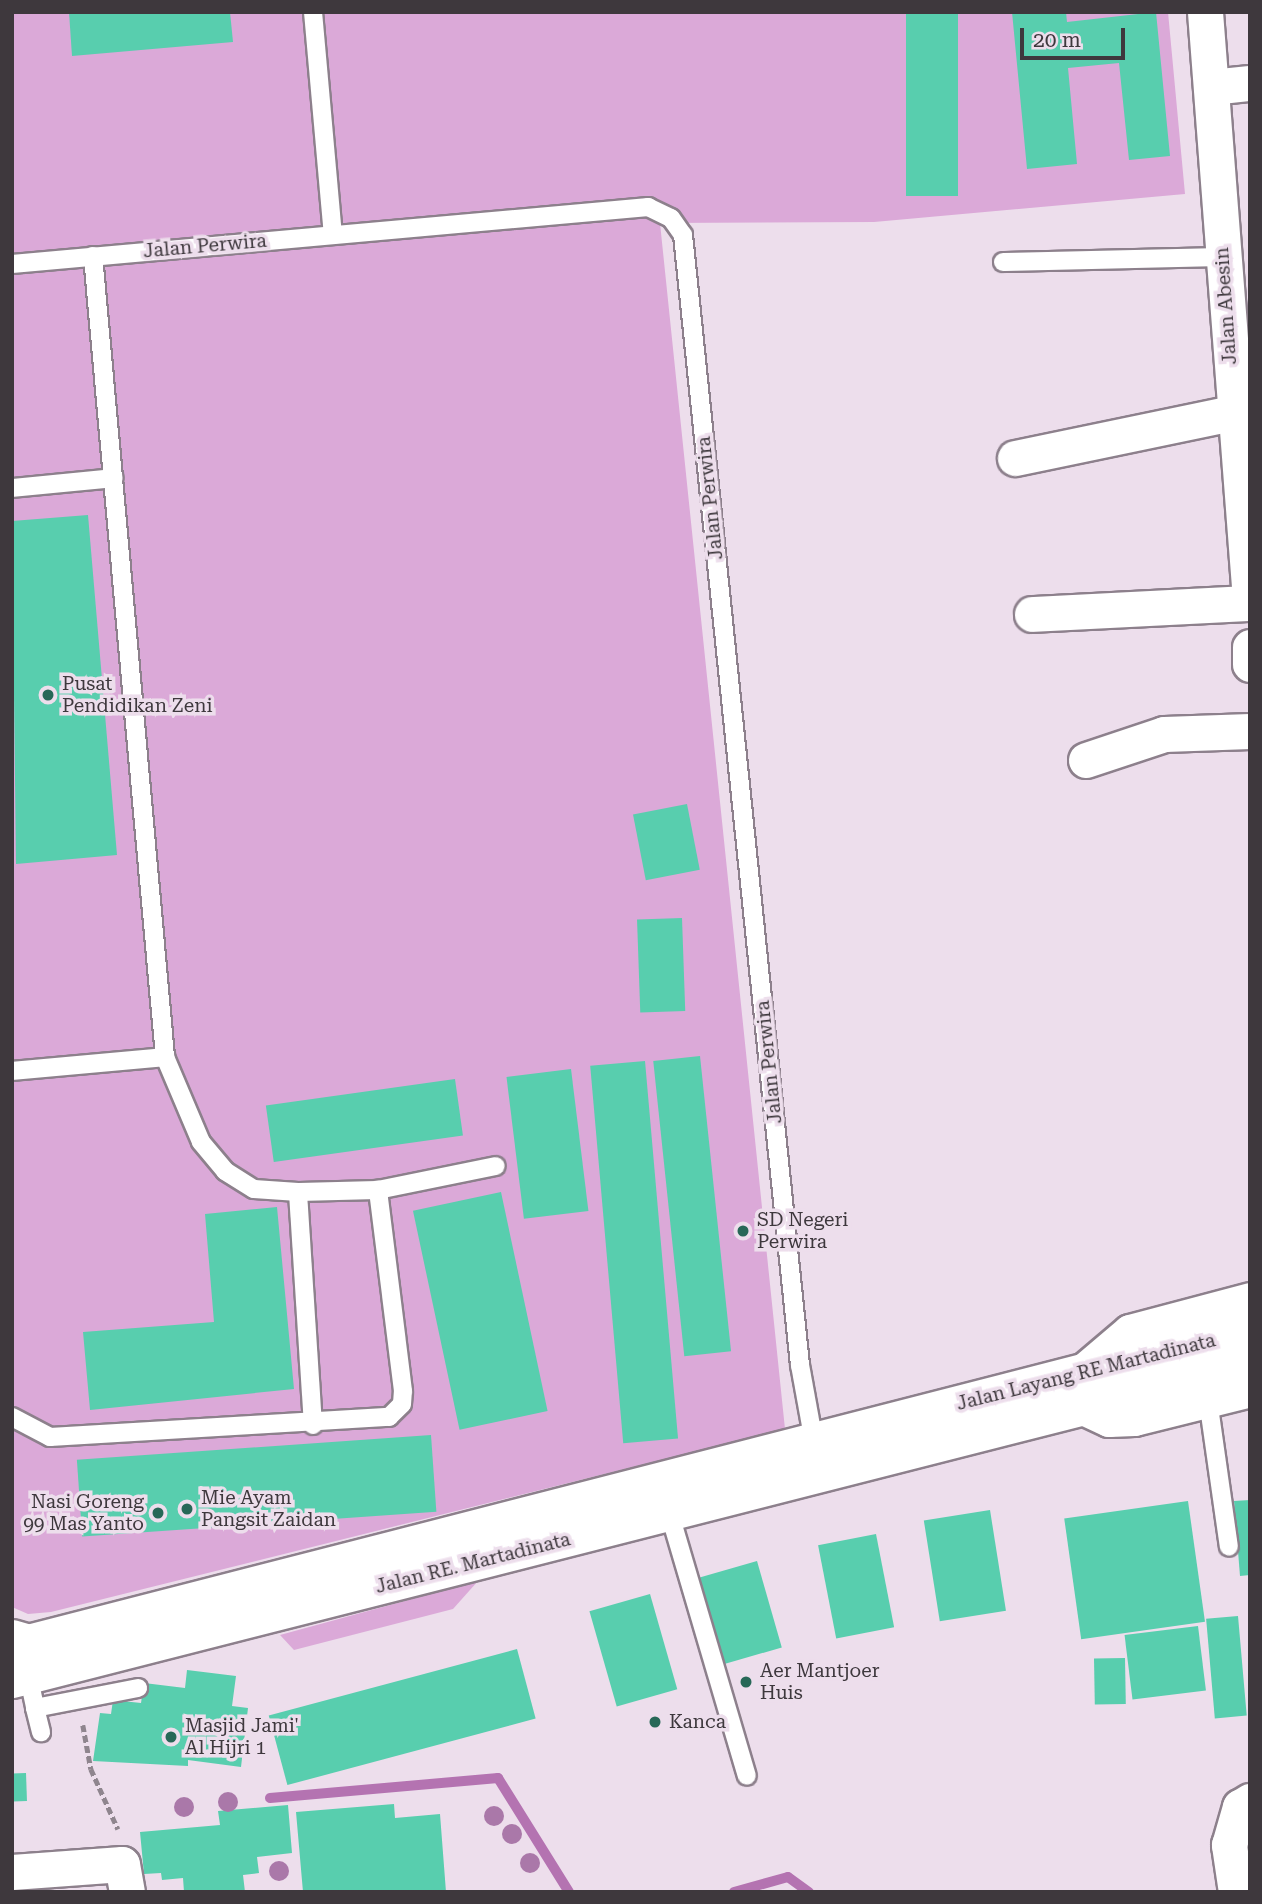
<!DOCTYPE html>
<style>
body{margin:0}
#map{position:relative;width:1262px;height:1904px;overflow:hidden;background:#eddeec;font-family:"Roboto Serif",serif}
div>[style]{position:absolute}
[style*='--x']{left:calc(var(--x)*1px);top:calc(var(--y)*1px);width:calc(var(--w)*1px);rotate:calc(var(--a)*1deg)}
.green>*{inset:0;background:#dba9d8}
.stream>*{height:10px;margin:-5px;padding:0 5px;transform-origin:5px;border-radius:5px;background:#b473b1}
.building>*{inset:0;background:#58ceae;transform-origin:0 0}
.path>*{height:4.5px;margin-top:-2.25px;transform-origin:0;background:repeating-linear-gradient(90deg,#8f858e 0 7px,transparent 0 10.5px)}
.roads{filter:drop-shadow(2px 0 #8d808c) drop-shadow(-2px 0 #8d808c) drop-shadow(0 2px #8d808c) drop-shadow(0 -2px #8d808c)}
.service>*{height:18px;margin:-9px;padding:0 9px;transform-origin:9px;border-radius:9px;background:#fff}
.minor>*{height:35px;margin:-17.5px;padding:0 17.5px;transform-origin:17.5px;border-radius:17.5px;background:#fff}
.primary>*{height:38px;margin:-19px;padding:0 19px;transform-origin:19px;border-radius:19px;background:#fff}
.trees>*{width:20px;height:20px;margin:-10px;border-radius:50%;background:#aa78a9}
.dots>*{width:19px;height:19px;translate:-50% -50%;box-sizing:border-box;border:4px solid #eddeec;border-radius:50%}
span{translate:-50% -50%;white-space:nowrap;text-align:center;line-height:1.15;-webkit-text-stroke:7px #eddeec;paint-order:stroke}
.street-label{font-size:19px;color:#3e383d}
.poi-label{font-size:19px;color:#3e383d}
.left{translate:0 -50%;text-align:left}
.right{translate:-100% -50%;text-align:right}
.frame{position:absolute;inset:0;border:14px solid #3e383d;pointer-events:none}
.scale{position:absolute;left:1020px;top:28px;width:105px;height:32px;box-sizing:border-box;border:4px solid #3e383d;border-top:0;padding-left:9px;font-size:21px;line-height:24px;white-space:nowrap;color:#3e383d;-webkit-text-stroke:5px #eddeec;paint-order:stroke}
</style>
<div id="map">
<div class="green">
<i style="clip-path:polygon(12px 12px,1168px 12px,1185px 194px,874px 222px,660px 223px,785px 1429px,51px 1612px,28px 1614px,12px 1607px)"></i>
<i style="clip-path:polygon(478px 1581px,453px 1609px,294px 1650px,280px 1635px)"></i>
</div>
<div class="stream">
<i style="--x:270;--y:1798;--w:229;--a:-5"></i>
<i style="--x:498;--y:1778;--w:134;--a:58.1"></i>
<i style="--x:734;--y:1892;--w:56;--a:-15.5"></i>
<i style="--x:788;--y:1877;--w:26;--a:36"></i>
</div>
<div class="building">
<i style="clip-path:polygon(69px 12px,230px 12px,233px 42px,72px 56px)"></i>
<i style="left:906px;top:12px;width:52px;height:184px"></i>
<i style="clip-path:polygon(1012px 12px,1066px 12px,1067px 22px,1156px 12px,1170px 156px,1129px 160px,1119px 63px,1068px 68px,1077px 164px,1027px 169px)"></i>
<i style="clip-path:polygon(88px 515px,117px 855px,16px 864px,12px 521px)"></i>
<i style="left:687px;top:804px;width:67px;height:55px;rotate:79deg"></i>
<i style="left:682px;top:918px;width:93px;height:45px;rotate:88deg"></i>
<i style="left:700px;top:1056px;width:297px;height:47px;rotate:84deg"></i>
<i style="left:645px;top:1061px;width:379px;height:55px;rotate:85deg"></i>
<i style="left:571px;top:1069px;width:143px;height:65px;rotate:83deg"></i>
<i style="left:455px;top:1079px;width:57px;height:191px;rotate:82deg"></i>
<i style="left:501px;top:1192px;width:224px;height:90px;rotate:78deg"></i>
<i style="clip-path:polygon(277px 1207px,294px 1389px,90px 1410px,83px 1332px,214px 1322px,205px 1214px)"></i>
<i style="left:431px;top:1435px;width:77px;height:355px;rotate:86deg"></i>
<i style="clip-path:polygon(1250px 1500px,1250px 1575px,1240px 1576px,1234px 1501px)"></i>
<i style="left:1188px;top:1501px;width:122px;height:125px;rotate:82deg"></i>
<i style="left:990px;top:1510px;width:102px;height:67px;rotate:81deg"></i>
<i style="left:876px;top:1534px;width:95px;height:59px;rotate:79deg"></i>
<i style="left:757px;top:1561px;width:90px;height:66px;rotate:74deg"></i>
<i style="left:650px;top:1594px;width:99px;height:63px;rotate:74deg"></i>
<i style="left:1238px;top:1616px;width:100px;height:32px;rotate:85deg"></i>
<i style="left:1198px;top:1626px;width:65px;height:74px;rotate:83deg"></i>
<i style="left:517px;top:1649px;width:72px;height:257px;rotate:75deg"></i>
<i style="left:1125px;top:1658px;width:46px;height:31px;rotate:89deg"></i>
<i style="clip-path:polygon(187px 1670px,236px 1676px,232px 1706px,248px 1708px,241px 1767px,188px 1760px,188px 1766px,93px 1761px,100px 1713px,111px 1714px,113px 1700px,141px 1703px,144px 1683px,185px 1688px)"></i>
<i style="left:26px;top:1773px;width:28px;height:14px;rotate:88deg"></i>
<i style="clip-path:polygon(394px 1804px,395px 1818px,440px 1814px,446px 1892px,303px 1892px,296px 1812px)"></i>
<i style="clip-path:polygon(288px 1805px,292px 1853px,257px 1857px,259px 1873px,243px 1875px,245px 1892px,184px 1892px,183px 1878px,162px 1880px,161px 1873px,144px 1874px,140px 1832px,220px 1825px,218px 1811px)"></i>
</div>
<div class="path">
<i style="--x:83;--y:1725;--w:45;--a:79.7"></i>
<i style="--x:91;--y:1769;--w:66;--a:65.8"></i>
</div>
<div class="roads">
<div class="service">
<i style="--x:313;--y:12;--w:223;--a:84.9"></i>
<i style="--x:93;--y:256;--w:804;--a:84.86"></i>
<i style="--x:165;--y:1057;--w:92;--a:67"></i>
<i style="--x:201;--y:1142;--w:38;--a:50"></i>
<i style="--x:225;--y:1171;--w:34;--a:32"></i>
<i style="--x:254;--y:1189;--w:44;--a:3.9"></i>
<i style="--x:1003;--y:262;--w:220;--a:-1.3"></i>
<i style="--x:12;--y:264;--w:639;--a:-5.12"></i>
<i style="--x:648;--y:207;--w:25;--a:26"></i>
<i style="--x:671;--y:218;--w:21;--a:55"></i>
<i style="--x:683;--y:235;--w:1136;--a:84.09"></i>
<i style="--x:800;--y:1365;--w:78;--a:79.7"></i>
<i style="--x:12;--y:488;--w:102;--a:-5.6"></i>
<i style="--x:12;--y:1071;--w:154;--a:-5.2"></i>
<i style="--x:1208;--y:1400;--w:148;--a:81.9"></i>
<i style="--x:12;--y:1417;--w:43;--a:27.8"></i>
<i style="--x:50;--y:1437;--w:340;--a:-3.4"></i>
<i style="--x:389;--y:1417;--w:18;--a:-45"></i>
<i style="--x:402;--y:1404;--w:13;--a:-86"></i>
<i style="--x:403;--y:1391;--w:203;--a:-97.1"></i>
<i style="--x:378;--y:1190;--w:120;--a:-11.5"></i>
<i style="--x:313;--y:1425;--w:233;--a:-93.7"></i>
<i style="--x:298;--y:1192;--w:80;--a:-1.4"></i>
<i style="--x:668;--y:1508;--w:279;--a:73.6"></i>
<i style="--x:28;--y:1674;--w:35;--a:78"></i>
<i style="--x:35;--y:1708;--w:105;--a:-11"></i>
<i style="--x:35;--y:1708;--w:25;--a:76"></i>
</div>
<div class="minor">
<i style="--x:1205;--y:12;--w:589;--a:85.62"></i>
<i style="--x:1211;--y:87;--w:39;--a:-6"></i>
<i style="--x:1015;--y:458;--w:223;--a:-11.7"></i>
<i style="--x:1032;--y:614;--w:218;--a:-2.9"></i>
<i style="--x:1250;--y:647;--w:17;--a:90"></i>
<i style="--x:1086;--y:760;--w:82;--a:-18.4"></i>
<i style="--x:1164;--y:734;--w:86;--a:-2"></i>
<i style="--x:1085;--y:1370;--w:59;--a:-40.2"></i>
<i style="--x:1130;--y:1332;--w:124;--a:-14.9"></i>
<i style="--x:1085;--y:1408;--w:26;--a:25"></i>
<i style="--x:1109;--y:1419;--w:25;--a:-2"></i>
<i style="--x:1134;--y:1418;--w:120;--a:-14"></i>
<i style="--x:12;--y:1872;--w:110;--a:-4.2"></i>
<i style="--x:122;--y:1864;--w:28;--a:80"></i>
<i style="--x:1236;--y:1892;--w:48;--a:-98.5"></i>
<i style="--x:1229;--y:1845;--w:40;--a:-74"></i>
<i style="--x:1240;--y:1807;--w:12;--a:-31"></i>
</div>
<div class="primary">
<i style="--x:12;--y:1639;--w:18;--a:16"></i>
<i style="--x:29;--y:1644;--w:1261;--a:-14.42"></i>
<i style="--x:12;--y:1679;--w:1277;--a:-14.28"></i>
</div>
</div>
<div class="trees">
<i style="left:228px;top:1802px"></i>
<i style="left:184px;top:1807px"></i>
<i style="left:494px;top:1816px"></i>
<i style="left:512px;top:1834px"></i>
<i style="left:530px;top:1863px"></i>
<i style="left:279px;top:1871px"></i>
</div>
<div class="dots">
<i style="left:48px;top:695px;background:#276857"></i>
<i style="left:743px;top:1231px;background:#276857"></i>
<i style="left:187px;top:1509px;background:#276857"></i>
<i style="left:158px;top:1513px;background:#276857"></i>
<i style="left:746px;top:1682px;background:#276857"></i>
<i style="left:655px;top:1722px;background:#276857"></i>
<i style="left:171px;top:1737px;background:#276857"></i>
</div>
<div class="street-label">
<span style="left:205px;top:246px;rotate:-5deg">Jalan Perwira</span>
<span style="left:1226px;top:306px;rotate:-94deg">Jalan Abesin</span>
<span style="left:710px;top:498px;rotate:-96deg">Jalan Perwira</span>
<span style="left:769px;top:1062px;rotate:-96deg">Jalan Perwira</span>
<span style="left:1086px;top:1372px;rotate:-14deg">Jalan Layang RE Martadinata</span>
<span style="left:473px;top:1563px;rotate:-14deg">Jalan RE. Martadinata</span>
</div>
<div class="poi-label">
<span class="left" style="left:62px;top:695px">Pusat<br>Pendidikan Zeni</span>
<span class="left" style="left:757px;top:1231px">SD Negeri<br>Perwira</span>
<span class="left" style="left:201px;top:1509px">Mie Ayam<br>Pangsit Zaidan</span>
<span class="right" style="left:144px;top:1513px">Nasi Goreng<br>99 Mas Yanto</span>
<span class="left" style="left:760px;top:1682px">Aer Mantjoer<br>Huis</span>
<span class="left" style="left:669px;top:1722px">Kanca</span>
<span class="left" style="left:185px;top:1737px">Masjid Jami'<br>Al Hijri 1</span>
</div>
<div class="frame"></div>
<div class="scale">20 m</div>
</div>
